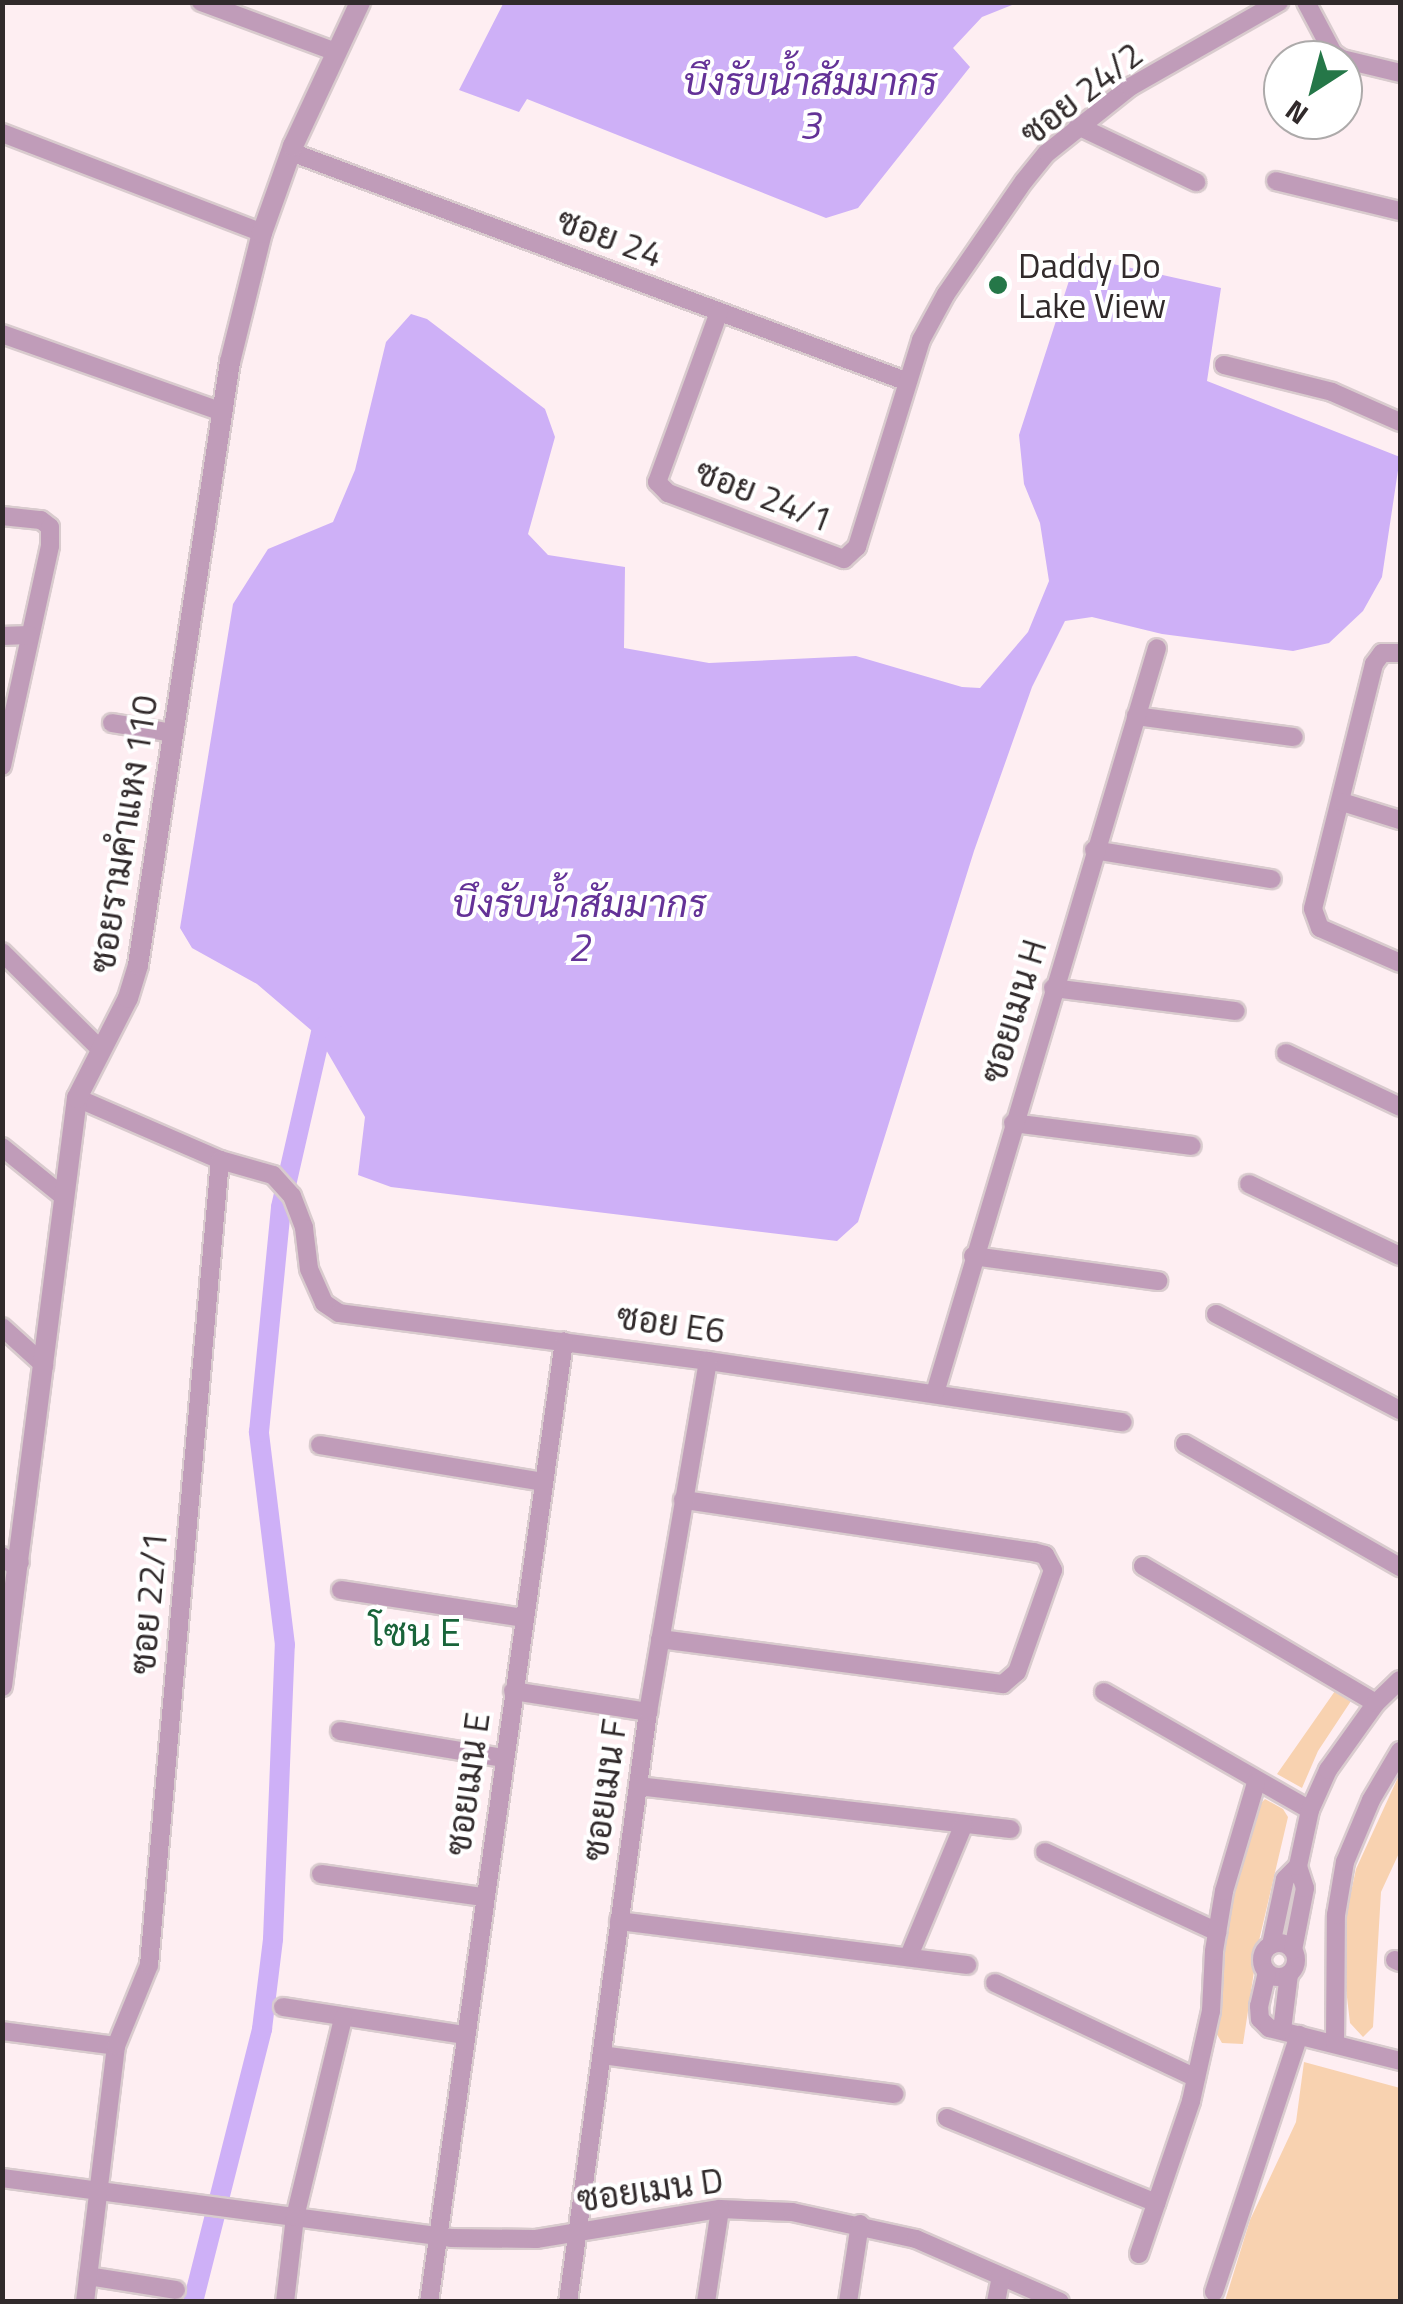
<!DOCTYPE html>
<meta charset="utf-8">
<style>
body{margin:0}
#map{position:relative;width:1403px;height:2304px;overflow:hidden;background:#feeef2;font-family:"Titillium Web",Sarabun,sans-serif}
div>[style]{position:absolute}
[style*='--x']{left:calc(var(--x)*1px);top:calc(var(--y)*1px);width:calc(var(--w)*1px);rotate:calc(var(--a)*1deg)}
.green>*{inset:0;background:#f8d2b0}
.water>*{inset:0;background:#ceb0f7}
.canal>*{height:20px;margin:-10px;padding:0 10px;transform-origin:10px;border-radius:10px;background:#ceb0f7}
.roads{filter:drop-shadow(2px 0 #d9cbce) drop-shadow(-2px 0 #d9cbce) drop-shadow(0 2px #d9cbce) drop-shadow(0 -2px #d9cbce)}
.minor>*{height:18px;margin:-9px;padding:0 9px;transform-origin:9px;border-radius:9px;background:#c09cb9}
.minor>.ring{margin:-9px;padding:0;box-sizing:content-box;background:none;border:18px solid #c09cb9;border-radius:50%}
.tertiary>*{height:20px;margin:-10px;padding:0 10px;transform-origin:10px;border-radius:10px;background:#c09cb9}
.dots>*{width:28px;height:28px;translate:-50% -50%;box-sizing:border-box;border:5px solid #fff;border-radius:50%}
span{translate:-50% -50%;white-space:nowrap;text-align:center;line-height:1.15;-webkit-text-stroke:8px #fff;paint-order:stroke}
.street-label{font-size:35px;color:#312a2b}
.poi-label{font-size:35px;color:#312a2b}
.left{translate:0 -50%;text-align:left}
.water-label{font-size:38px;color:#643297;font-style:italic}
.neighbourhood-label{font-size:38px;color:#19643a}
.frame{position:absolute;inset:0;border:5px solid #312a2b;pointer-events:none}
.north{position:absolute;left:1263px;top:40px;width:100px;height:100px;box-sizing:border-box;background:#fff;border:2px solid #adaaaa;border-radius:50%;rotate:216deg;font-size:28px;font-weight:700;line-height:40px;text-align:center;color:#312a2b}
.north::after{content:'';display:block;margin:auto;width:35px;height:45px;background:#257748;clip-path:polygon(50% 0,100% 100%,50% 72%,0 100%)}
</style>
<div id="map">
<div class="green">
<i style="clip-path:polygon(1335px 1691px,1351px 1701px,1318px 1751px,1302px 1788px,1277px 1774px)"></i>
<i style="clip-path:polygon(1400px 1773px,1400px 1851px,1381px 1892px,1373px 2027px,1363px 2037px,1350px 2023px,1345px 1980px,1347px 1911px,1356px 1869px)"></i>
<i style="clip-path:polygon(1265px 1799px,1283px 1809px,1288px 1817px,1258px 1945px,1243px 2044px,1222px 2043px,1215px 2031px,1232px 1884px,1256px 1808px)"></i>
<i style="clip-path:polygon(1304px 2062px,1400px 2088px,1400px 2301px,1225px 2301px,1250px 2220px,1296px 2122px)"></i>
</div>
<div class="water">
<i style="clip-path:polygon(504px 2px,1017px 2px,1017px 3px,982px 17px,953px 48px,970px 67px,858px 208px,826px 218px,527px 99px,519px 112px,459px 90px)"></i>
<i style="clip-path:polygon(1077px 256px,1221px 288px,1207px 381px,1400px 457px,1382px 577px,1363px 611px,1329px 643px,1293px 651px,1162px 634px,1092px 617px,1065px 621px,1032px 687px,974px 851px,858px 1222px,837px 1241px,391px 1187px,358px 1175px,365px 1117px,318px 1036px,257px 984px,192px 948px,180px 928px,233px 604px,268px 549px,333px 522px,355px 470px,386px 342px,411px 314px,427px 319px,545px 409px,555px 437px,528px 534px,548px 555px,625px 567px,624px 648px,709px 663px,856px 656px,962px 687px,980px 688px,1028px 632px,1049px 581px,1040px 523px,1024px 484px,1019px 435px)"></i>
</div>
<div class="canal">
<i style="--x:193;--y:2302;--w:282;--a:-75.8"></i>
<i style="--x:262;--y:2029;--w:91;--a:-83"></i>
<i style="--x:273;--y:1939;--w:294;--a:-87.7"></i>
<i style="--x:285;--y:1645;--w:215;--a:-97"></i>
<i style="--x:259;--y:1432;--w:226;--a:-84.4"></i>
<i style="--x:281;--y:1207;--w:184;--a:-77.1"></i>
<i style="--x:322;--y:1028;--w:17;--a:-36"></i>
</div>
<div class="roads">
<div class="minor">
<i style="--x:201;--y:2;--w:144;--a:20.3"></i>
<i style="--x:1306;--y:2;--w:58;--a:62.1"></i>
<i style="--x:1333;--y:53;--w:11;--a:34"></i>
<i style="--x:1342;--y:59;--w:60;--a:13.6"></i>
<i style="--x:1078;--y:126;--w:131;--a:25.4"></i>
<i style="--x:2;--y:133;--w:279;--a:21"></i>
<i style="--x:291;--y:152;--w:658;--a:20.44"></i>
<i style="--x:1276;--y:181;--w:128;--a:13.6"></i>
<i style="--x:719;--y:312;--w:181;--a:110"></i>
<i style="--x:657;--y:482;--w:16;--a:45"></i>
<i style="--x:668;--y:493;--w:188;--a:20.6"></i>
<i style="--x:844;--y:559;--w:18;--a:-43"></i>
<i style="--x:857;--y:547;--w:217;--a:-72.8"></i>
<i style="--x:921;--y:340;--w:52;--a:-61.5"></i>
<i style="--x:946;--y:294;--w:137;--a:-55.4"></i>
<i style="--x:1024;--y:181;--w:36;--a:-51"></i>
<i style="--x:1047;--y:153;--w:106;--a:-38.5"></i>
<i style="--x:1130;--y:87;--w:172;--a:-29.7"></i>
<i style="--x:2;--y:334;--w:230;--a:19.5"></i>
<i style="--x:1224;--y:365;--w:111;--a:14"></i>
<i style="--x:1332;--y:392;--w:74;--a:23.8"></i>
<i style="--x:2;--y:516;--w:39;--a:6"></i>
<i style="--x:41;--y:520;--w:11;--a:38"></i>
<i style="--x:50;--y:527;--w:19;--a:90"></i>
<i style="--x:50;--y:546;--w:225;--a:102.3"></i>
<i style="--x:2;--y:636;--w:27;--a:-2"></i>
<i style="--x:1400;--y:653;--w:18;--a:180"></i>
<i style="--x:1382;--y:653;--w:14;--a:126"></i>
<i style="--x:1374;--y:664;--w:252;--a:104"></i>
<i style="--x:1313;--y:909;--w:20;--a:70"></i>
<i style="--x:1320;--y:928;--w:87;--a:23.6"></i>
<i style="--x:1136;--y:716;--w:159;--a:7.6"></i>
<i style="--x:112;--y:723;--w:63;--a:9.2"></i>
<i style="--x:1342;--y:802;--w:61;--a:17.2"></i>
<i style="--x:1094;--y:850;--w:180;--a:9.3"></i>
<i style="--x:2;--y:952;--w:138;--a:44.7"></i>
<i style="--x:1053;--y:988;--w:184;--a:7.2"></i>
<i style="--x:1286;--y:1053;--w:126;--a:25.3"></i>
<i style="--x:77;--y:1098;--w:156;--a:23.4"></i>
<i style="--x:220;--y:1160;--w:55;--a:15.8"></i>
<i style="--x:273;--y:1175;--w:28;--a:48"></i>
<i style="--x:292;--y:1196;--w:34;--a:69"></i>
<i style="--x:304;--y:1228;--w:41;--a:83"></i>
<i style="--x:309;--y:1269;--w:37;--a:66"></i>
<i style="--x:324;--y:1303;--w:18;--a:34"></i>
<i style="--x:339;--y:1313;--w:372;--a:7.4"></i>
<i style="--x:708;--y:1361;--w:419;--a:8.4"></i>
<i style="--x:1013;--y:1123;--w:180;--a:7.3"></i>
<i style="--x:2;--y:1147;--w:80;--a:38.9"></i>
<i style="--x:1249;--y:1184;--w:167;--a:25.5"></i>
<i style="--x:973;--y:1256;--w:187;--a:7.7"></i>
<i style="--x:1216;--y:1314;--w:208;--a:27.6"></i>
<i style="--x:2;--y:1327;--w:57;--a:42.1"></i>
<i style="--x:935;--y:1393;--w:777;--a:-73.41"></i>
<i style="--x:1185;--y:1444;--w:248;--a:29.8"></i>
<i style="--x:320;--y:1445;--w:226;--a:9.4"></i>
<i style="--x:2;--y:1556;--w:13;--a:39"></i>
<i style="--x:12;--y:1564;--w:8;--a:-14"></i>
<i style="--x:1143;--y:1566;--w:270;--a:30.5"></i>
<i style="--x:341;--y:1590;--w:185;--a:8.7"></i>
<i style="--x:660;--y:1639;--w:346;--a:7.5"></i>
<i style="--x:1003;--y:1684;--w:18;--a:-41"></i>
<i style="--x:1017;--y:1672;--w:108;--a:-70.6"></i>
<i style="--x:1053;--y:1570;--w:17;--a:-118"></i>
<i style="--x:1045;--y:1555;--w:12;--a:-166"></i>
<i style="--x:1033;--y:1552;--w:354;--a:-171.5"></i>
<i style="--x:513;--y:1691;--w:137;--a:8.8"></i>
<i style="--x:1104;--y:1692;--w:237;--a:29.8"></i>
<i style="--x:340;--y:1731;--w:165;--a:9.4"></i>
<i style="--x:638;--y:1786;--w:375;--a:6.6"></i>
<i style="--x:1045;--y:1852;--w:190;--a:24.9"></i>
<i style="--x:321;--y:1874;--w:164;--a:8.1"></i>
<i style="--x:619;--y:1921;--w:351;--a:7.2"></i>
<i class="ring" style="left:1262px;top:1943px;width:16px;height:16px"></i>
<i style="--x:1271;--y:1945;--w:67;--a:-78"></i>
<i style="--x:1285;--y:1879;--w:18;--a:-45"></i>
<i style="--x:1293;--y:1950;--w:63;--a:-79"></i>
<i style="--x:1305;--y:1888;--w:23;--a:-108"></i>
<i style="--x:1298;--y:1866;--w:57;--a:-77.9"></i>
<i style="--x:1310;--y:1810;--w:44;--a:-65.8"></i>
<i style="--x:1328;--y:1770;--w:82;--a:-54.4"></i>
<i style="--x:1376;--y:1703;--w:33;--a:-44"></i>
<i style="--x:909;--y:1956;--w:141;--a:-67.4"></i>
<i style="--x:1395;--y:1960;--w:5;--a:22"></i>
<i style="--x:1267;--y:1972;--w:35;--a:103"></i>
<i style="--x:1259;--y:2006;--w:13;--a:86"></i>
<i style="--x:1260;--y:2019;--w:13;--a:45"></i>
<i style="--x:1269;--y:2028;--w:135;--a:14.1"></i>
<i style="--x:995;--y:1983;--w:222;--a:25.3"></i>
<i style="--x:283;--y:2007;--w:182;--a:8.8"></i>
<i style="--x:1282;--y:2030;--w:56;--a:-82.9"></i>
<i style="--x:2;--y:2031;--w:115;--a:7.5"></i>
<i style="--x:1335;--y:2044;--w:129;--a:-89.6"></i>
<i style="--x:1336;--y:1915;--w:54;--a:-80.4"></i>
<i style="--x:1345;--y:1862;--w:67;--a:-67.2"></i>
<i style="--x:1371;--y:1800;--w:57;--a:-59.4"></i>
<i style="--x:602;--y:2055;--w:295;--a:7.6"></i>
<i style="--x:947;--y:2118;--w:226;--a:22.1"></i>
<i style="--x:2;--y:2178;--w:453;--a:7.6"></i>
<i style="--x:451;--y:2238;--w:85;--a:0.7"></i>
<i style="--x:536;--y:2239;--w:186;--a:-9.3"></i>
<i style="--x:720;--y:2209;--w:72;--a:2.4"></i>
<i style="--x:792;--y:2212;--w:127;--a:12.3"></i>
<i style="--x:916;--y:2239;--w:157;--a:23.6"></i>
<i style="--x:1139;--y:2254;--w:162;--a:-71.2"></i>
<i style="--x:1191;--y:2101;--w:92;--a:-77.5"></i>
<i style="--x:1211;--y:2011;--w:60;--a:-87.1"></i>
<i style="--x:1214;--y:1951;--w:61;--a:-80.5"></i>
<i style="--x:1224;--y:1891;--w:113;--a:-73.5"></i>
<i style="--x:88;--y:2276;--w:89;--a:9"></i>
<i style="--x:1214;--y:2292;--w:271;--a:-71.7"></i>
<i style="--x:85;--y:2302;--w:258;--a:-83.1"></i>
<i style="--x:116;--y:2046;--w:87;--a:-67.8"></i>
<i style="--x:149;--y:1965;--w:808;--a:-84.96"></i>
<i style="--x:285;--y:2302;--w:86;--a:-83.3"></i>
<i style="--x:295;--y:2217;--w:205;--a:-76.4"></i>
<i style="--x:429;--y:2302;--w:970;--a:-82"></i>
<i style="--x:568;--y:2302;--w:595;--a:-82.28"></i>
<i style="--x:648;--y:1712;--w:356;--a:-80.3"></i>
<i style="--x:706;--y:2302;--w:94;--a:-81.4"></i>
<i style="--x:848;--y:2302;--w:79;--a:-81.3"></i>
<i style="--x:996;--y:2302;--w:26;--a:-79"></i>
</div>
<div class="tertiary">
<i style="--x:2;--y:1686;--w:593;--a:-82.73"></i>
<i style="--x:77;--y:1098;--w:112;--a:-63"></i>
<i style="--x:128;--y:998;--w:34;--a:-73"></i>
<i style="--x:138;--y:965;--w:610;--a:-81.33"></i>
<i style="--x:230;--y:362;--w:133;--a:-76.1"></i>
<i style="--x:262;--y:233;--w:92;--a:-70.4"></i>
<i style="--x:293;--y:146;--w:159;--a:-65"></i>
</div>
</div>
<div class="dots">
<i style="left:998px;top:285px;background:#257748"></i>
</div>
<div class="street-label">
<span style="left:1081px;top:93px;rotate:-38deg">ซอย 24/2</span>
<span style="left:610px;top:237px;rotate:20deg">ซอย 24</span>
<span style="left:764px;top:495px;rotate:21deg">ซอย 24/1</span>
<span style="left:123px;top:834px;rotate:-81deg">ซอยรามคำแหง 110</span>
<span style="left:1013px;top:1011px;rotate:-73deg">ซอยเมน H</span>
<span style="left:671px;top:1323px;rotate:8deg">ซอย E6</span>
<span style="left:148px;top:1603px;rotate:-85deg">ซอย 22/1</span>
<span style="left:467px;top:1784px;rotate:-82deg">ซอยเมน E</span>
<span style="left:604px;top:1790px;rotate:-82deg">ซอยเมน F</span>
<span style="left:650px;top:2189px;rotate:-8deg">ซอยเมน D</span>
</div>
<div class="poi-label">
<span class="left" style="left:1018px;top:285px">Daddy Do<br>Lake View</span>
</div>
<div class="water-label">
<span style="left:810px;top:104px">บึงรับน้ำสัมมากร<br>3</span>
<span style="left:579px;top:926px">บึงรับน้ำสัมมากร<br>2</span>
</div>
<div class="neighbourhood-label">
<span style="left:415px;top:1633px">โซน E</span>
</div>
<div class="frame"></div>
<div class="north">N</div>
</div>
